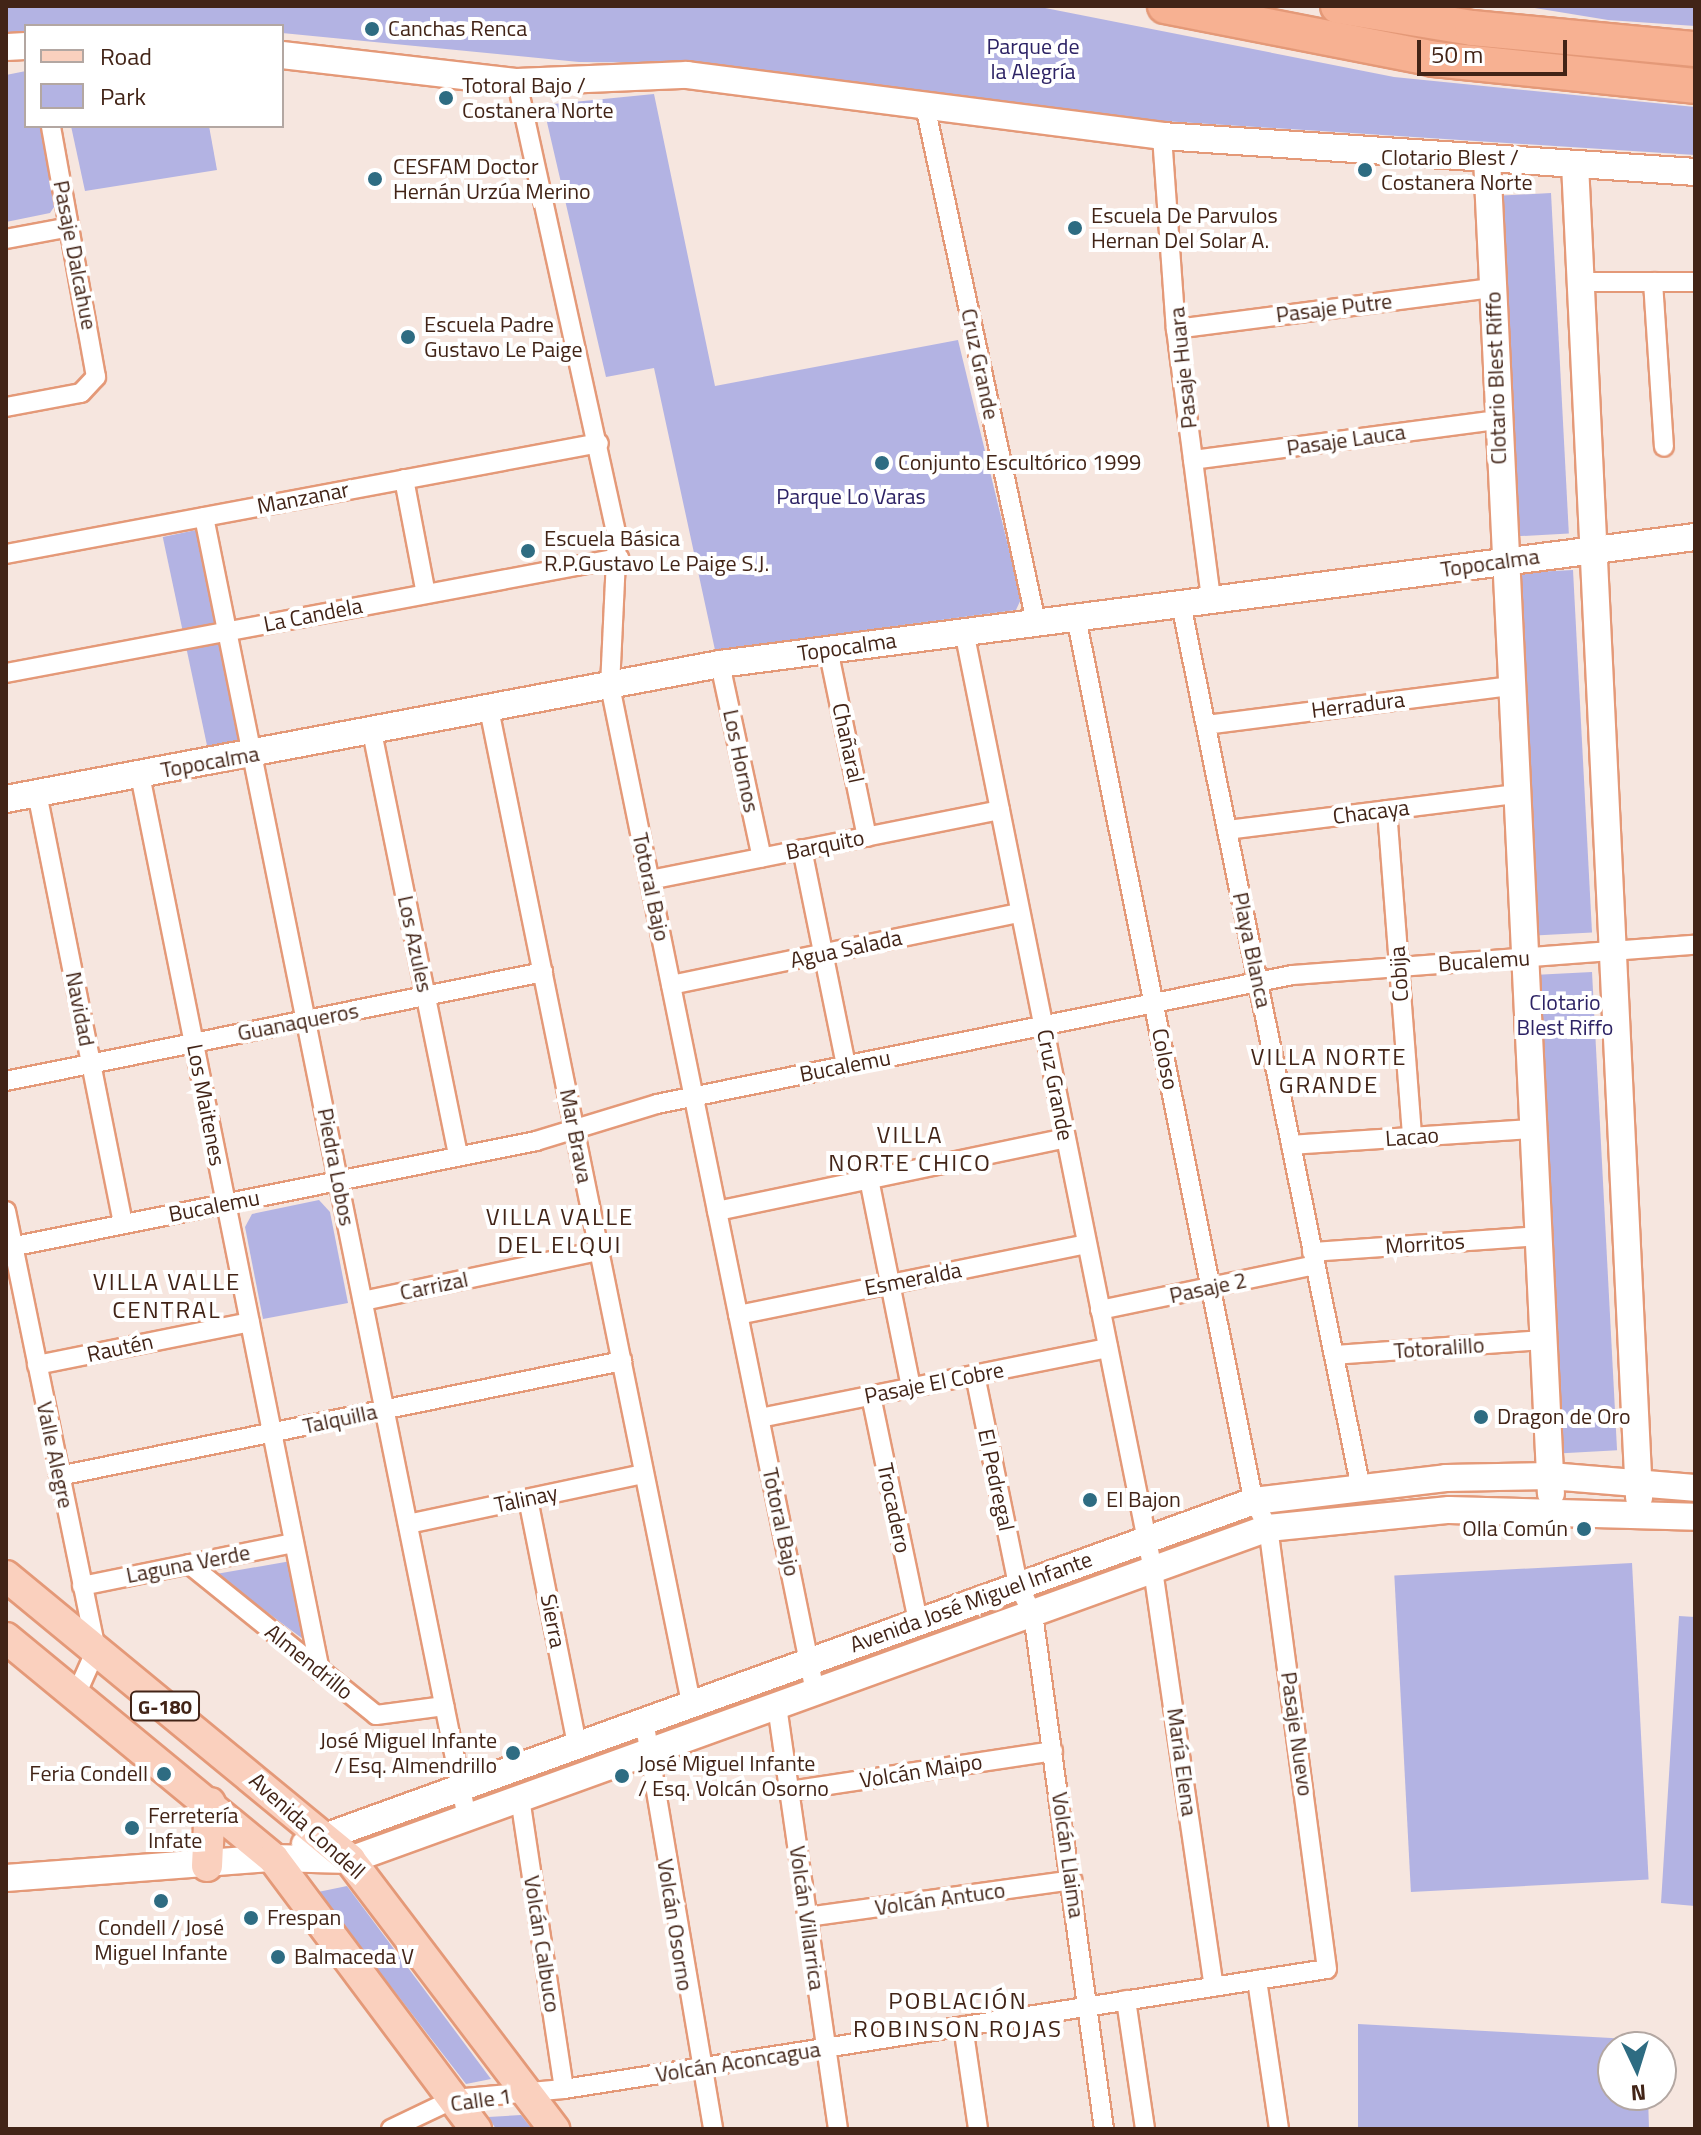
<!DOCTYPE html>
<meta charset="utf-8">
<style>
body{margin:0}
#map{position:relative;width:1701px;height:2135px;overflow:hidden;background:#f6e6df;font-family:"Titillium Web",sans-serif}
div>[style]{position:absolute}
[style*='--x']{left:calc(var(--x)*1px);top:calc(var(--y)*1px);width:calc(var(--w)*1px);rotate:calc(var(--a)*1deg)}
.green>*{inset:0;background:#b3b3e3;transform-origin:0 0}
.roads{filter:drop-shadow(2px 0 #e49978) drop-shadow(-2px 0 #e49978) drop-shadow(0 2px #e49978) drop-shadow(0 -2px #e49978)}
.street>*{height:18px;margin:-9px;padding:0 9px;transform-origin:9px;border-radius:9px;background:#fff}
.secondary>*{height:26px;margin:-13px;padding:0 13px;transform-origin:13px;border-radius:13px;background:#fff}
.primary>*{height:30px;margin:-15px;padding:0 15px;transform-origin:15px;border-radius:15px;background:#fad0be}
.highway>*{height:34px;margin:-17px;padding:0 17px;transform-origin:17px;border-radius:17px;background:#f7b192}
.dots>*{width:22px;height:22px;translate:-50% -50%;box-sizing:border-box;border:4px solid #fff;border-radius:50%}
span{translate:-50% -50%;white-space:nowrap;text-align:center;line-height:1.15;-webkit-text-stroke:8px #fff;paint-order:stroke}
.shield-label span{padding:2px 6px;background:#fff;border:2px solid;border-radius:6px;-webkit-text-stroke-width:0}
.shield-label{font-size:20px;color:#422417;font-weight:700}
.poi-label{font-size:22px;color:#422417}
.left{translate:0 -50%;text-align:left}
.right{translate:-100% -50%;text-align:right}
.park-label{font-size:22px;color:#2d2365}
.street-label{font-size:22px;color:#422417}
.neighbourhood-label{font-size:24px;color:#422417;letter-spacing:2px}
.frame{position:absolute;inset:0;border:8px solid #422417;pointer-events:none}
.legend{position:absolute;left:24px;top:24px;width:260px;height:104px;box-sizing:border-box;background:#fff;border:2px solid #b3a7a2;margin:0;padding:10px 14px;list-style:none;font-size:24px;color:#422417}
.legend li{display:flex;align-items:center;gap:16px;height:40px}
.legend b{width:40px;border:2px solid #b3a7a2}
.north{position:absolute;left:1597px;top:2031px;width:80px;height:80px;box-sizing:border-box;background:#fff;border:2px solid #b3a7a2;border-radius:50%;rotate:176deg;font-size:22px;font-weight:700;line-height:32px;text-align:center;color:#422417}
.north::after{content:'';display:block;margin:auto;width:28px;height:36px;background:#2e6c82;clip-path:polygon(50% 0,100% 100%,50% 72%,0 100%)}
.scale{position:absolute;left:1417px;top:40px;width:150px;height:36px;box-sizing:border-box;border:4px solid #422417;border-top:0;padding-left:10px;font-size:24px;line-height:28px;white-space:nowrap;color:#422417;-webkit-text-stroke:6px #fff;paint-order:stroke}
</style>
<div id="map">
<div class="green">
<i style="clip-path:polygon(6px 6px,1035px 6px,1394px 77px,1695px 107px,1695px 155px,1070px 115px,709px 63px,579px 62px,282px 33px,282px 26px,26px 26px,26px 36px,6px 38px)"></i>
<i style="clip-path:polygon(1523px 6px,1695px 6px,1695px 26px,1608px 20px)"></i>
<i style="clip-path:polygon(26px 71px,26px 126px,44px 126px,58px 201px,50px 213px,6px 222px,6px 75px)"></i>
<i style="clip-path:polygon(654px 94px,715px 386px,958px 340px,1021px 599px,1016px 610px,715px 650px,654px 368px,606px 377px,543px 105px)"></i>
<i style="clip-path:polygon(71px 126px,209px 126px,217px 170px,85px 191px)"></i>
<i style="left:1551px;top:193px;width:341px;height:53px;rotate:87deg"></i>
<i style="left:196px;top:530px;width:214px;height:34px;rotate:78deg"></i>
<i style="left:1573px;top:570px;width:363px;height:57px;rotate:87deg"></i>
<i style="left:1592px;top:972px;width:479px;height:59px;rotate:87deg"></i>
<i style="clip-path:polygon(319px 1200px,330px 1212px,348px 1303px,263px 1319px,245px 1227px,252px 1214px)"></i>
<i style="clip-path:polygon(291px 1561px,307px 1642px,216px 1574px)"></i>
<i style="left:1632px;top:1563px;width:317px;height:238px;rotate:87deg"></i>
<i style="clip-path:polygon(1679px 1616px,1695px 1617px,1695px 1906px,1661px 1903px)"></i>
<i style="clip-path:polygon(347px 1886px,491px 2079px,466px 2084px,318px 1892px)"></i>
<i style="clip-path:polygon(1358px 2024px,1648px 2040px,1648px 2047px,1613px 2047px,1613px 2095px,1648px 2095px,1649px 2129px,1358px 2129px)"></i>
<i style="clip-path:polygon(521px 2115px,532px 2129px,496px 2129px,488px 2117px)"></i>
</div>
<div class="roads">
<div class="street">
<i style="--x:517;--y:82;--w:467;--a:77.6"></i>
<i style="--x:617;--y:538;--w:148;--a:92.7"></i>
<i style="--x:610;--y:686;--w:1027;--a:78.48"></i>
<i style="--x:925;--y:106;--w:528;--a:77.86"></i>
<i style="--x:1162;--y:136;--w:194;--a:85.9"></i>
<i style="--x:1176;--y:329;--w:273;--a:82.6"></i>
<i style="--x:6;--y:239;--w:65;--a:-10.6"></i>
<i style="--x:1581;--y:282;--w:114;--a:0"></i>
<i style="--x:1653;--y:282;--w:165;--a:86.2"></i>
<i style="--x:1176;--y:329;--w:319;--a:-7.4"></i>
<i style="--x:6;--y:407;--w:76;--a:-10.6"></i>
<i style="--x:81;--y:393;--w:22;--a:-47"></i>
<i style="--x:96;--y:377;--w:255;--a:-100.2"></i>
<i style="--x:1193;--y:460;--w:308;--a:-7.5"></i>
<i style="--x:404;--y:479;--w:117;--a:79.2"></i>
<i style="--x:204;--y:517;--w:1327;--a:78.57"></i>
<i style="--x:6;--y:554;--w:603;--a:-10.6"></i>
<i style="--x:1181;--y:604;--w:898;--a:78.5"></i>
<i style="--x:964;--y:631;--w:958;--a:78.62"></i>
<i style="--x:1153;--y:1570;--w:421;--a:81.7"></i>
<i style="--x:828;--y:649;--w:192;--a:78.3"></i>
<i style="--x:720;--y:664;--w:198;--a:77.8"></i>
<i style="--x:6;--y:673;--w:624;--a:-10.63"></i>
<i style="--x:489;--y:709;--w:1014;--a:78.51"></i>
<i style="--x:1206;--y:725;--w:307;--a:-7.3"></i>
<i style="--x:372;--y:732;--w:433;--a:78.5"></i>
<i style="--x:140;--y:775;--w:914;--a:78.64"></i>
<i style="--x:37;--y:793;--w:439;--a:78.7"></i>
<i style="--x:1387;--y:810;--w:328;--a:85.6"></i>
<i style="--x:1227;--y:830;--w:291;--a:-7.1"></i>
<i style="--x:802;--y:849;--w:221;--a:78.5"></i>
<i style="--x:650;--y:880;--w:357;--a:-11.3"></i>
<i style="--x:671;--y:985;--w:356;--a:-11.7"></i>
<i style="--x:6;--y:1081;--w:548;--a:-11.47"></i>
<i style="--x:1291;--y:1145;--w:243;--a:-3.8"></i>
<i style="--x:869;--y:1179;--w:212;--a:78.6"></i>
<i style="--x:6;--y:1211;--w:448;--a:78.4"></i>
<i style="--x:96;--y:1650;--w:49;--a:114"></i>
<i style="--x:717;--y:1211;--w:356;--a:-11.8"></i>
<i style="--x:6;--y:1248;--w:541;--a:-11.41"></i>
<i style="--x:536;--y:1141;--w:127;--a:-17"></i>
<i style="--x:657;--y:1104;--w:648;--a:-11.48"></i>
<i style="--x:1292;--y:975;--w:404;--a:-4.3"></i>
<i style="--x:1312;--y:1252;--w:227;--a:-4"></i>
<i style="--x:363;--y:1301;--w:241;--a:-12"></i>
<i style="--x:1100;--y:1310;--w:220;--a:-11.8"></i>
<i style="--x:738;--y:1315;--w:356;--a:-11.5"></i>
<i style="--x:1334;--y:1355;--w:211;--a:-4.1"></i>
<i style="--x:37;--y:1365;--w:217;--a:-11.4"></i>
<i style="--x:975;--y:1375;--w:214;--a:78.4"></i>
<i style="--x:1018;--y:1585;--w:33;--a:63"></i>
<i style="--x:1033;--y:1614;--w:520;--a:82.15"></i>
<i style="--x:871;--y:1396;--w:230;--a:78.2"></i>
<i style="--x:760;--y:1418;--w:355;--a:-11.4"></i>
<i style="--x:59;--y:1476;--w:575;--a:-11.54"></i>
<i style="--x:528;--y:1499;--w:250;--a:78.7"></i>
<i style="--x:408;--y:1524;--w:241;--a:-12"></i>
<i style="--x:189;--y:1564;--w:240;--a:38.9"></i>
<i style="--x:376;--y:1715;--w:69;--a:-7.5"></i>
<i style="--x:82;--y:1586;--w:216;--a:-11.5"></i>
<i style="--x:777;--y:1706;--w:427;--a:81.8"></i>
<i style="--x:644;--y:1720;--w:415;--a:80.4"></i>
<i style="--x:789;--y:1791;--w:267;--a:-8.6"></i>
<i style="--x:520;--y:1798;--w:294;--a:81.4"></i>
<i style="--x:807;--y:1917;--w:268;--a:-7.9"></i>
<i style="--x:1257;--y:1980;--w:151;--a:81.6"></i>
<i style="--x:1126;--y:2000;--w:130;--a:81.6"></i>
<i style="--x:963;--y:2026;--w:104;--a:81.7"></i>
<i style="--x:391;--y:2129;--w:70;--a:-25.5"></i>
<i style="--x:454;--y:2099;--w:110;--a:-5.2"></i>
<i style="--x:564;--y:2089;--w:772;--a:-8.94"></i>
<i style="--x:1327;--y:1969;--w:445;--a:-97.6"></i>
<i style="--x:1268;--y:1528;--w:34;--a:-117"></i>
<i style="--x:1253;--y:1498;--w:899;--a:-101.36"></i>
</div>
<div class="secondary">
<i style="--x:6;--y:47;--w:20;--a:-3"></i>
<i style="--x:282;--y:55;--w:237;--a:6.6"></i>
<i style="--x:517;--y:82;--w:170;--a:-2.4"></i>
<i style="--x:687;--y:75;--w:479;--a:7.3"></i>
<i style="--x:1162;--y:136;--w:534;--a:3.86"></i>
<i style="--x:1487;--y:158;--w:1337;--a:87.26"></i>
<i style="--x:1575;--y:164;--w:1335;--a:87.25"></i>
<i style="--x:6;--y:799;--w:727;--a:-10.71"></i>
<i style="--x:720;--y:664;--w:983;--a:-7.42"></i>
<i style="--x:305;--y:1844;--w:1009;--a:-19.87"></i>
<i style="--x:1254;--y:1501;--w:193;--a:-6.8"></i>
<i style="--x:1446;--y:1478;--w:104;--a:-1.1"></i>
<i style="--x:1550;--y:1476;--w:145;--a:4.7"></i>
<i style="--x:6;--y:1878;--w:268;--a:-4.3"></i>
<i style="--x:273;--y:1858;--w:77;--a:1.5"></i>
<i style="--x:350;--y:1860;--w:976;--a:-19.88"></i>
<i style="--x:1268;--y:1528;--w:182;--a:-5.7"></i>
<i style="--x:1449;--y:1510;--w:246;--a:1.6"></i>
</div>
<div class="primary">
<i style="--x:6;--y:1576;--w:446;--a:39.5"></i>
<i style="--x:350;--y:1860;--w:338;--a:52.8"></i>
<i style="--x:6;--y:1638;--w:346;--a:39.5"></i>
<i style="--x:273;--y:1858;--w:339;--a:53.2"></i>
<i style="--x:207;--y:1866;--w:63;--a:-87.3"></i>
</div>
<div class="highway">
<i style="--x:1165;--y:6;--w:274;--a:11.1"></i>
<i style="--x:1434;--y:59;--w:262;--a:5.9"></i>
<i style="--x:1338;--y:6;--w:136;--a:9.3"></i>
<i style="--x:1472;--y:28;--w:224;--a:5.4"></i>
</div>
</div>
<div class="dots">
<i style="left:372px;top:29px;background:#2e6c82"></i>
<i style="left:446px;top:98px;background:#2e6c82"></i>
<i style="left:1365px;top:170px;background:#2e6c82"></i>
<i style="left:375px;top:179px;background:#2e6c82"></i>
<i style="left:1075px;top:228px;background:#2e6c82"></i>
<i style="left:408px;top:337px;background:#2e6c82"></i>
<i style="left:882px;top:463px;background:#2e6c82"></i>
<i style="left:528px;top:551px;background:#2e6c82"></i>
<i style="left:1481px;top:1417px;background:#2e6c82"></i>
<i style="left:1090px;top:1500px;background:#2e6c82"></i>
<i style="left:1584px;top:1529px;background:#2e6c82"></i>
<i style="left:513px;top:1753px;background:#2e6c82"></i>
<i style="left:164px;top:1774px;background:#2e6c82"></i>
<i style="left:622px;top:1776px;background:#2e6c82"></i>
<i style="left:132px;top:1828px;background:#2e6c82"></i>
<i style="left:161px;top:1901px;background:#2e6c82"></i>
<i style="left:251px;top:1918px;background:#2e6c82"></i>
<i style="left:278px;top:1957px;background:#2e6c82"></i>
</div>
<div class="shield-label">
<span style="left:165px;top:1706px">G-180</span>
</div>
<div class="poi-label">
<span class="left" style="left:388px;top:29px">Canchas Renca</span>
<span class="left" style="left:462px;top:98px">Totoral Bajo /<br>Costanera Norte</span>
<span class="left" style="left:1381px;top:170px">Clotario Blest /<br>Costanera Norte</span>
<span class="left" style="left:393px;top:179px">CESFAM Doctor<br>Hernán Urzúa Merino</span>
<span class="left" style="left:1091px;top:228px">Escuela De Parvulos<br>Hernan Del Solar A.</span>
<span class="left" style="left:424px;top:337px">Escuela Padre<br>Gustavo Le Paige</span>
<span class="left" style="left:898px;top:463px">Conjunto Escultórico 1999</span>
<span class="left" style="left:544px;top:551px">Escuela Básica<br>R.P.Gustavo Le Paige S.J.</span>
<span class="left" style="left:1497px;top:1417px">Dragon de Oro</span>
<span class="left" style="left:1106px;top:1500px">El Bajon</span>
<span class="right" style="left:1568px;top:1529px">Olla Común</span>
<span class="right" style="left:497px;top:1753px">José Miguel Infante<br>/ Esq. Almendrillo</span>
<span class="left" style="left:638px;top:1776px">José Miguel Infante<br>/ Esq. Volcán Osorno</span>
<span class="right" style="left:148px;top:1774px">Feria Condell</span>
<span class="left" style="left:148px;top:1828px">Ferretería<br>Infate</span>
<span class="left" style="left:267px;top:1918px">Frespan</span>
<span style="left:161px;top:1940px">Condell / José<br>Miguel Infante</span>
<span class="left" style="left:294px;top:1957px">Balmaceda V</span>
</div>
<div class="park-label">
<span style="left:1033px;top:59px">Parque de<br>la Alegría</span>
<span style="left:851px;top:497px">Parque Lo Varas</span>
<span style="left:1565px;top:1015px">Clotario<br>Blest Riffo</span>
</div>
<div class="street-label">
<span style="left:75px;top:255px;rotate:79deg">Pasaje Dalcahue</span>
<span style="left:1334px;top:308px;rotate:-7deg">Pasaje Putre</span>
<span style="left:980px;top:364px;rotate:78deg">Cruz Grande</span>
<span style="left:1183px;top:368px;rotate:-96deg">Pasaje Huara</span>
<span style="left:1496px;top:378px;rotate:-92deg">Clotario Blest Riffo</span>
<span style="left:1346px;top:440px;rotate:-8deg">Pasaje Lauca</span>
<span style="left:303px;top:498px;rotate:-11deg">Manzanar</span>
<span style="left:1490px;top:563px;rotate:-8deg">Topocalma</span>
<span style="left:313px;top:615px;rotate:-11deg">La Candela</span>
<span style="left:847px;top:647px;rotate:-8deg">Topocalma</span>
<span style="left:1358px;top:705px;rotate:-7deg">Herradura</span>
<span style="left:848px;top:743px;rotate:78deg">Chañaral</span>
<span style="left:741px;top:761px;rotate:78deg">Los Hornos</span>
<span style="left:210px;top:762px;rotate:-10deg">Topocalma</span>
<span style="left:1371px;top:812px;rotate:-7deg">Chacaya</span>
<span style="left:825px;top:845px;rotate:-11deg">Barquito</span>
<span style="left:651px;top:887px;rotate:78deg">Totoral Bajo</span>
<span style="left:415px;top:944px;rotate:78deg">Los Azules</span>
<span style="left:846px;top:949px;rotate:-12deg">Agua Salada</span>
<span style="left:1252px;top:950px;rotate:78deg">Playa Blanca</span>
<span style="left:1484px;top:961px;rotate:-4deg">Bucalemu</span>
<span style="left:1399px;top:974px;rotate:-94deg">Cobija</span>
<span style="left:80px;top:1009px;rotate:79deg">Navidad</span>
<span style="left:298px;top:1022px;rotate:-11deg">Guanaqueros</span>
<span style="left:1165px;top:1059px;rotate:79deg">Coloso</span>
<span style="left:845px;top:1066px;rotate:-11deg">Bucalemu</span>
<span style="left:1055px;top:1085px;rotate:79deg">Cruz Grande</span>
<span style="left:206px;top:1105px;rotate:79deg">Los Maitenes</span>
<span style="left:576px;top:1136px;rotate:79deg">Mar Brava</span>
<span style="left:1412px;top:1137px;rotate:-4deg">Lacao</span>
<span style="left:336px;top:1167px;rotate:79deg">Piedra Lobos</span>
<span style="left:214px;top:1206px;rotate:-11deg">Bucalemu</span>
<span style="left:1425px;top:1244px;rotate:-4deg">Morritos</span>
<span style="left:913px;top:1279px;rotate:-11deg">Esmeralda</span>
<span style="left:434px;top:1286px;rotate:-12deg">Carrizal</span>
<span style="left:1208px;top:1288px;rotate:-12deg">Pasaje 2</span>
<span style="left:120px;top:1348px;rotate:-12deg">Rautén</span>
<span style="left:1439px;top:1348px;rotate:-4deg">Totoralillo</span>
<span style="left:934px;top:1383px;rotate:-11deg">Pasaje El Cobre</span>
<span style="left:340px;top:1419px;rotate:-12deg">Talquilla</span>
<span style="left:55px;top:1455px;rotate:78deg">Valle Alegre</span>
<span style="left:996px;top:1480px;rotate:78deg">El Pedregal</span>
<span style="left:526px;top:1499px;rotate:-12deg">Talinay</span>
<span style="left:894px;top:1508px;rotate:78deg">Trocadero</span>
<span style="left:781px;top:1522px;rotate:78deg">Totoral Bajo</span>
<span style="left:188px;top:1564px;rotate:-11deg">Laguna Verde</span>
<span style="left:971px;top:1602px;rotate:-20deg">Avenida José Miguel Infante</span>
<span style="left:553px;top:1621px;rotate:79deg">Sierra</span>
<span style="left:309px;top:1662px;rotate:39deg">Almendrillo</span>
<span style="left:1297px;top:1734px;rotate:82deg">Pasaje Nuevo</span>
<span style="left:1182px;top:1762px;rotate:82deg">María Elena</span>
<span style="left:921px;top:1771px;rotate:-9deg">Volcán Maipo</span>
<span style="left:307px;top:1826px;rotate:42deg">Avenida Condell</span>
<span style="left:1068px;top:1855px;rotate:82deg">Volcán Llaima</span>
<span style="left:940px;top:1899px;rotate:-8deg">Volcán Antuco</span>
<span style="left:807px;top:1918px;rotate:82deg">Volcán Villarrica</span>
<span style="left:675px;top:1925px;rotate:81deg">Volcán Osorno</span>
<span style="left:542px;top:1944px;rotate:81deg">Volcán Calbuco</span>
<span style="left:738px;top:2062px;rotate:-9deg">Volcán Aconcagua</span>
<span style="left:481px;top:2100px;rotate:-8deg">Calle 1</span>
</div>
<div class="neighbourhood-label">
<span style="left:1329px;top:1071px">VILLA NORTE<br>GRANDE</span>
<span style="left:910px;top:1149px">VILLA<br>NORTE CHICO</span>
<span style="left:560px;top:1231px">VILLA VALLE<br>DEL ELQUI</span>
<span style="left:167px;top:1296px">VILLA VALLE<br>CENTRAL</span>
<span style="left:958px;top:2015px">POBLACIÓN<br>ROBINSON ROJAS</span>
</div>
<div class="frame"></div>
<ul class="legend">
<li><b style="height:10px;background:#fad0be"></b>Road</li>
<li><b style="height:22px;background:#b3b3e3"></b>Park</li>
</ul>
<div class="north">N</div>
<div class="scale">50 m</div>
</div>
